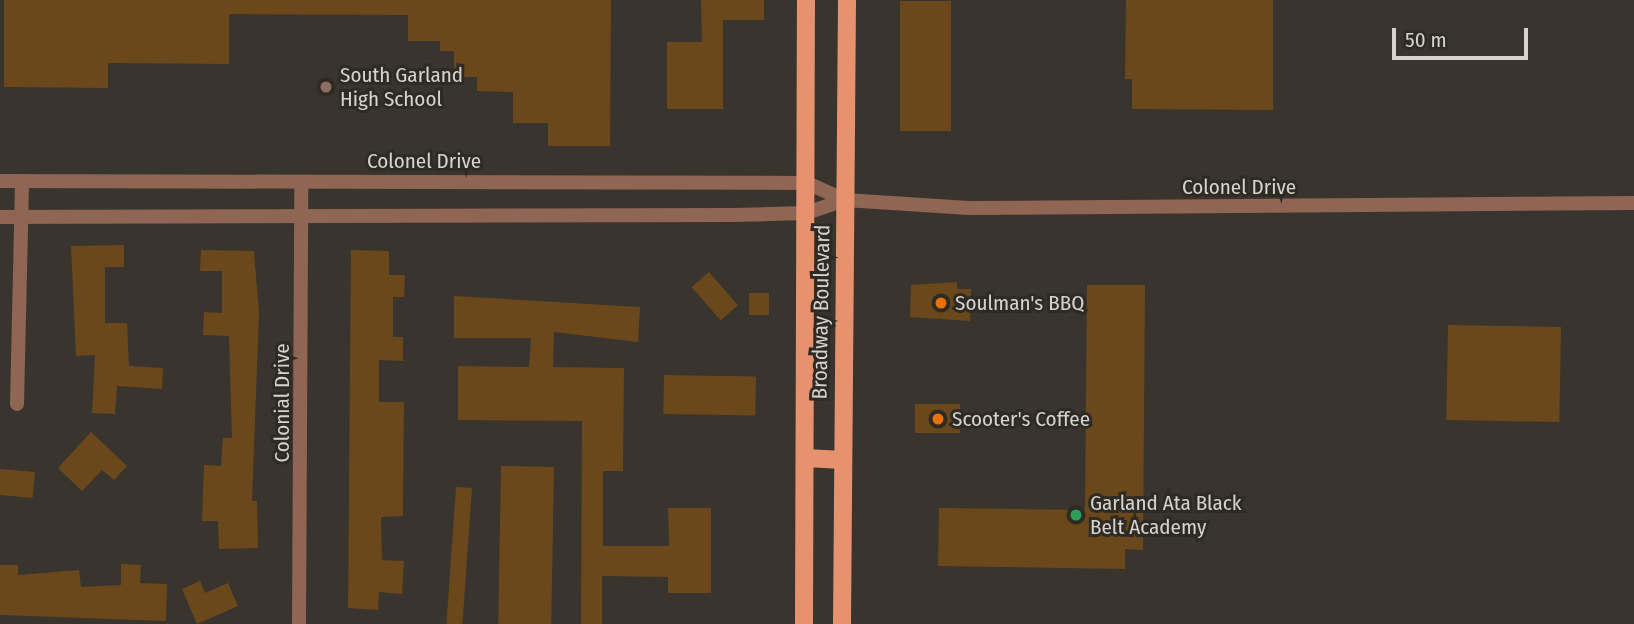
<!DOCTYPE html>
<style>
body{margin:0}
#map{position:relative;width:1634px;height:624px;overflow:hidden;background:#39342e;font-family:"Fira Sans Condensed",sans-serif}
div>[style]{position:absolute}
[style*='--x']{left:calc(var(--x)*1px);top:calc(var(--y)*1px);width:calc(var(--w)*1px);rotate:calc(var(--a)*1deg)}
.building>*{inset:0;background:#6a481b;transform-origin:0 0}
.minor>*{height:14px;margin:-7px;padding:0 7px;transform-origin:7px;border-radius:7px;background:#8f6553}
.tertiary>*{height:14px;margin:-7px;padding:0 7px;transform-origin:7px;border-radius:7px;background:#8f6553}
.primary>*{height:18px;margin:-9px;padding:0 9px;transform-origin:9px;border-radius:9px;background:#e7926e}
.dots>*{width:19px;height:19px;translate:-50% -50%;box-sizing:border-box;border:4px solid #2e2a24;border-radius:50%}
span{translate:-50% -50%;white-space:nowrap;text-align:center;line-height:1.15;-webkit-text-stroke:6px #2e2a24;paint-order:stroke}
.poi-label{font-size:21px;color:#d6d3cf}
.left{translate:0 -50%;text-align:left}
.street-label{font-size:21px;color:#d6d3cf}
.scale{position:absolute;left:1392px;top:28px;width:136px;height:32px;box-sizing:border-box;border:4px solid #d6d3cf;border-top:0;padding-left:9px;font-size:21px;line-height:24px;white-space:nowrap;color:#d6d3cf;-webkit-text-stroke:5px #2e2a24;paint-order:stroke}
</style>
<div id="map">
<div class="building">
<i style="clip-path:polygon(4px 0,611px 0,610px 146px,548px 146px,548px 123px,513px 123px,513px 92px,477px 91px,477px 77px,454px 77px,454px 51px,440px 51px,440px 41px,408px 41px,408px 15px,229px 14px,229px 64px,108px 63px,108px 88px,4px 87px)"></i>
<i style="clip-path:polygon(701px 0,764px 0,764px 20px,723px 20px,723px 109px,667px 109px,667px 42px,702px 42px)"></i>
<i style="clip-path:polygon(1126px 0,1273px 0,1273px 110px,1132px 109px,1132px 79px,1125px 79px)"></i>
<i style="left:900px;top:1px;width:51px;height:130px"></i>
<i style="clip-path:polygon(124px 245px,124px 267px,105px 267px,105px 323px,127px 323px,129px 366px,163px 368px,162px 389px,117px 386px,115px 414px,92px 413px,95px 355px,76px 356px,71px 246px)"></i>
<i style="clip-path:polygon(201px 250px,254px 251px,259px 313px,252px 501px,257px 501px,258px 548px,219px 549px,218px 521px,202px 521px,204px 465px,221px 466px,223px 438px,232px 438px,229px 336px,203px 335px,204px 312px,222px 313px,222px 271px,200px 271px)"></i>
<i style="clip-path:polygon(351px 250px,389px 251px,389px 275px,405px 275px,404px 297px,393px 297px,393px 337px,403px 337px,403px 361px,379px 360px,379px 402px,404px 402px,403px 516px,381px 517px,382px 560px,404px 561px,402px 594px,379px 592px,378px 610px,348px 608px)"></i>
<i style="left:709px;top:272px;width:44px;height:23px;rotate:49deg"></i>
<i style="clip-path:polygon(957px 282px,957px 289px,971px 289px,970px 321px,910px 317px,911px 285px)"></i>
<i style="clip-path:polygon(1087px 285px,1145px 285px,1143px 550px,1125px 549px,1125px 569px,938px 566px,939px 508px,1085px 510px)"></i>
<i style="left:749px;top:293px;width:20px;height:22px"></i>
<i style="clip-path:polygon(454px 296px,640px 307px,638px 342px,554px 332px,553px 367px,624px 368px,623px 471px,603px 471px,603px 546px,669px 546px,668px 508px,711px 508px,711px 593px,668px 593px,668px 577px,602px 576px,602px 624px,581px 624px,582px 421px,458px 420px,458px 366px,529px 367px,531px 338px,454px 338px)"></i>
<i style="left:1448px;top:325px;width:113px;height:95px;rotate:1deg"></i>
<i style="left:664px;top:375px;width:92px;height:39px;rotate:1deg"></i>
<i style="left:915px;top:404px;width:45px;height:29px"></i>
<i style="clip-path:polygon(91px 432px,127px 466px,114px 480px,102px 470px,82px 491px,58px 468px)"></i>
<i style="left:501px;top:466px;width:53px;height:158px;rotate:1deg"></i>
<i style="left:0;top:469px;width:35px;height:26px;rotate:5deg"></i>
<i style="left:456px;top:487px;width:16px;height:137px;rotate:4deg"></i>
<i style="clip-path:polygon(121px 564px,141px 565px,140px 583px,167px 584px,166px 621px,0 615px,0 565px,18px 565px,18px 575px,79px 570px,81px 587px,121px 585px)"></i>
<i style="clip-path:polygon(200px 581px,205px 593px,228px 583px,238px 606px,197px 624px,182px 589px)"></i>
</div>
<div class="minor">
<i style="--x:17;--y:404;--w:222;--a:-88.7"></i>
<i style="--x:299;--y:624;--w:442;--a:-89.7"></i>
</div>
<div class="tertiary">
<i style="--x:0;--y:181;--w:807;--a:0.14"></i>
<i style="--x:807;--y:183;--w:42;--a:24.1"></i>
<i style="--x:845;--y:200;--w:124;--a:3.7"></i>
<i style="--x:969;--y:208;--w:665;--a:-0.43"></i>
<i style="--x:0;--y:217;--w:734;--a:-0.16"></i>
<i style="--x:734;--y:215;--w:72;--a:-1.6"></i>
<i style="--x:806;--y:213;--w:41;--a:-18.4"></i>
</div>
<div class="primary">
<i style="--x:805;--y:458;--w:38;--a:3"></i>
<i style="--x:804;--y:624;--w:624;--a:-89.82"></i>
<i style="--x:842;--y:624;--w:624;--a:-89.54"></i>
</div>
<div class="dots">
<i style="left:326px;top:87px;background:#8d6e63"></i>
<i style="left:941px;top:303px;background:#e8710a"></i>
<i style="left:938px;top:419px;background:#e8710a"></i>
<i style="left:1076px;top:515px;background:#2e9e5b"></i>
</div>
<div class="poi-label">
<span class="left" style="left:340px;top:87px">South Garland<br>High School</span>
<span class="left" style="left:955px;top:303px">Soulman's BBQ</span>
<span class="left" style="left:952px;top:419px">Scooter's Coffee</span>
<span class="left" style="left:1090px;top:515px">Garland Ata Black<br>Belt Academy</span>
</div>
<div class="street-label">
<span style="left:424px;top:161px">Colonel Drive</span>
<span style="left:1239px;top:187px">Colonel Drive</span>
<span style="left:821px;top:312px;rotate:-89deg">Broadway Boulevard</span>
<span style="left:282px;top:403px;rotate:-90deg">Colonial Drive</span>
</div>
<div class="scale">50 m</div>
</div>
